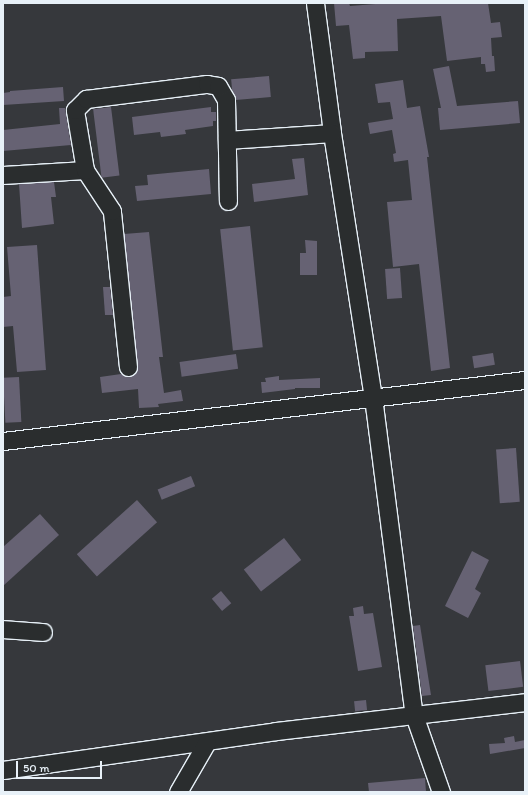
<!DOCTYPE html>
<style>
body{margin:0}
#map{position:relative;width:528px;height:795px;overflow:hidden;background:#36383c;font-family:Itim,sans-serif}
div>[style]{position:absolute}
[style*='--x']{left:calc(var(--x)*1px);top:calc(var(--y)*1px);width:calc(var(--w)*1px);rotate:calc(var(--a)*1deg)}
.building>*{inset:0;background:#666273;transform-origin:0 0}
.roads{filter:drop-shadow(1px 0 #e8f1f8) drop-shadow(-1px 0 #e8f1f8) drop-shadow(0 1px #e8f1f8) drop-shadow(0 -1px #e8f1f8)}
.minor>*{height:17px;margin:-8.5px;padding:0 8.5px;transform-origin:8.5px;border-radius:8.5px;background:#2a2d2e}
span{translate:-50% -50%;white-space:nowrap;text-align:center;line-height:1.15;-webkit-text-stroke:3px #2a2d2e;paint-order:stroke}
.frame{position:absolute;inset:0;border:4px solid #e8f1f8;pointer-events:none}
.scale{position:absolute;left:16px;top:761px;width:86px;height:18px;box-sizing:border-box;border:2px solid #e8f1f8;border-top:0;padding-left:5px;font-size:12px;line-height:14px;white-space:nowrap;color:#e8f1f8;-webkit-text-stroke:3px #2a2d2e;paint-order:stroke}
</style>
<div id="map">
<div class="building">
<i style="clip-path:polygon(334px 3px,349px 3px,350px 6px,388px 3px,488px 3px,491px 23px,500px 22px,502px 37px,491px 38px,492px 56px,494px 56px,495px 71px,486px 72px,485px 64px,481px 64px,481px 57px,447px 61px,441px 16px,397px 19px,398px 51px,365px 52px,365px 58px,353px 59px,349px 25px,336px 26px)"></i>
<i style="clip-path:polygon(449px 66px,457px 106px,518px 101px,520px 123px,440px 130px,438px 108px,441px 108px,433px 69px)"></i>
<i style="left:269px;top:76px;width:21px;height:38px;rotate:85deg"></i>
<i style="clip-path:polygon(403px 80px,407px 108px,420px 106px,429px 157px,427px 157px,450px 368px,431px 371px,419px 264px,393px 267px,387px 202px,412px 200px,408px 160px,394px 162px,393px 154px,396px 153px,392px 130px,370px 134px,368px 123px,393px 119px,390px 102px,378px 103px,375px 84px)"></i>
<i style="clip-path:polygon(63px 87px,64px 101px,3px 105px,3px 93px,10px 92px,10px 91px)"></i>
<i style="left:111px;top:107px;width:69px;height:18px;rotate:83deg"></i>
<i style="clip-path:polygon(211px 107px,211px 112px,216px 112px,216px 121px,213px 121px,213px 126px,185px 130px,186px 134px,161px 137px,160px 132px,134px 135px,132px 117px)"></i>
<i style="clip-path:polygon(59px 108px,65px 108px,71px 145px,3px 151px,3px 130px,60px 124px)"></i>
<i style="clip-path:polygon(304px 158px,308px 195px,254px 202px,252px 184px,295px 179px,292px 159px)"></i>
<i style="clip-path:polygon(209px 169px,211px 194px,137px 201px,135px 186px,148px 185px,147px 175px)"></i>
<i style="clip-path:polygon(54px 182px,56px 197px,51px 197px,54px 224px,22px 228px,19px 184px)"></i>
<i style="left:250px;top:226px;width:122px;height:30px;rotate:84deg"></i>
<i style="clip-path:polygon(149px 232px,163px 357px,159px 357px,164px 393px,181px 390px,183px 401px,158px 404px,159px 407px,139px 408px,138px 389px,102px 393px,100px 377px,121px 374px,129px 377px,137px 371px,124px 234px)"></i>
<i style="clip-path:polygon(305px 240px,317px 241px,317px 275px,300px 275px,300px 253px,306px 253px)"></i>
<i style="clip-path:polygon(37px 245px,46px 370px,17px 372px,13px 326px,3px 327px,3px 297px,11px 296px,7px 247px)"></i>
<i style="left:400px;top:268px;width:30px;height:15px;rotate:86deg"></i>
<i style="clip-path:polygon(103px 287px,110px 287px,113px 315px,105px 315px)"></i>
<i style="left:493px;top:353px;width:12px;height:21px;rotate:81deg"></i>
<i style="left:236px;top:354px;width:15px;height:57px;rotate:82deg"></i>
<i style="clip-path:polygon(279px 376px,279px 380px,320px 378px,320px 388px,295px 388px,295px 389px,262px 393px,261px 382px,266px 382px,265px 378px)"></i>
<i style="left:19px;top:377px;width:45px;height:16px;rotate:87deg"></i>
<i style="left:516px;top:448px;width:54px;height:20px;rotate:86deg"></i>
<i style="left:191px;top:476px;width:11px;height:36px;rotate:68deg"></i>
<i style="left:137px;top:500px;width:30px;height:81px;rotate:48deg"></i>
<i style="clip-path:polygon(40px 514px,59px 535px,3px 586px,3px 547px)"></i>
<i style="left:284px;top:538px;width:28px;height:51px;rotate:52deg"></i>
<i style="clip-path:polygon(472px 551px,489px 560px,475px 589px,481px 593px,468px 618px,445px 606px)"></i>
<i style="left:221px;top:591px;width:16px;height:12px;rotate:50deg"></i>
<i style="clip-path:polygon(363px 606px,364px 614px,373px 613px,382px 667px,358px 671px,349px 616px,354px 616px,353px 608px)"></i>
<i style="clip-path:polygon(420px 625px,431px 695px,422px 696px,413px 626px)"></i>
<i style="left:520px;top:661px;width:26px;height:35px;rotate:83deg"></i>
<i style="left:366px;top:700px;width:10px;height:12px;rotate:84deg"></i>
<i style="clip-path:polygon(514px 736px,515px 742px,525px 740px,525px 748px,490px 754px,489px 744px,505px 743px,504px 738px)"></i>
<i style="clip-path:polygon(425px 778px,426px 792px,369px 792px,368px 783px)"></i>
</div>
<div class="roads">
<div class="minor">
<i style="--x:315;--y:3;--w:131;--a:82.5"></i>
<i style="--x:332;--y:133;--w:267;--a:81.2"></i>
<i style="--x:373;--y:397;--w:321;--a:82.7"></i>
<i style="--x:414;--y:715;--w:82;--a:70.7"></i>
<i style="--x:227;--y:140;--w:105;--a:-3.8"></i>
<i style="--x:3;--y:175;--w:82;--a:-3.5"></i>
<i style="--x:128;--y:367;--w:157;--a:-95.9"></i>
<i style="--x:112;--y:211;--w:49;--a:-123.4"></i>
<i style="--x:85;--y:170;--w:61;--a:-99.5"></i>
<i style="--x:75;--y:110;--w:16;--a:-45"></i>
<i style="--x:86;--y:99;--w:122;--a:-7.1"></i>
<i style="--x:207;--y:84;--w:11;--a:10"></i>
<i style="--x:218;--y:86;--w:16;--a:60"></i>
<i style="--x:226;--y:100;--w:101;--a:88.9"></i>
<i style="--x:3;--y:441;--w:526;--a:-6.67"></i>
<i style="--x:3;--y:629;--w:40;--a:4.3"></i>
<i style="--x:3;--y:770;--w:276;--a:-8.1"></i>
<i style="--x:276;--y:731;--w:251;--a:-6.6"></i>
<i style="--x:178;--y:792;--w:58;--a:-59.9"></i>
</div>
</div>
<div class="frame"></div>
<div class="scale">50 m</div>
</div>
